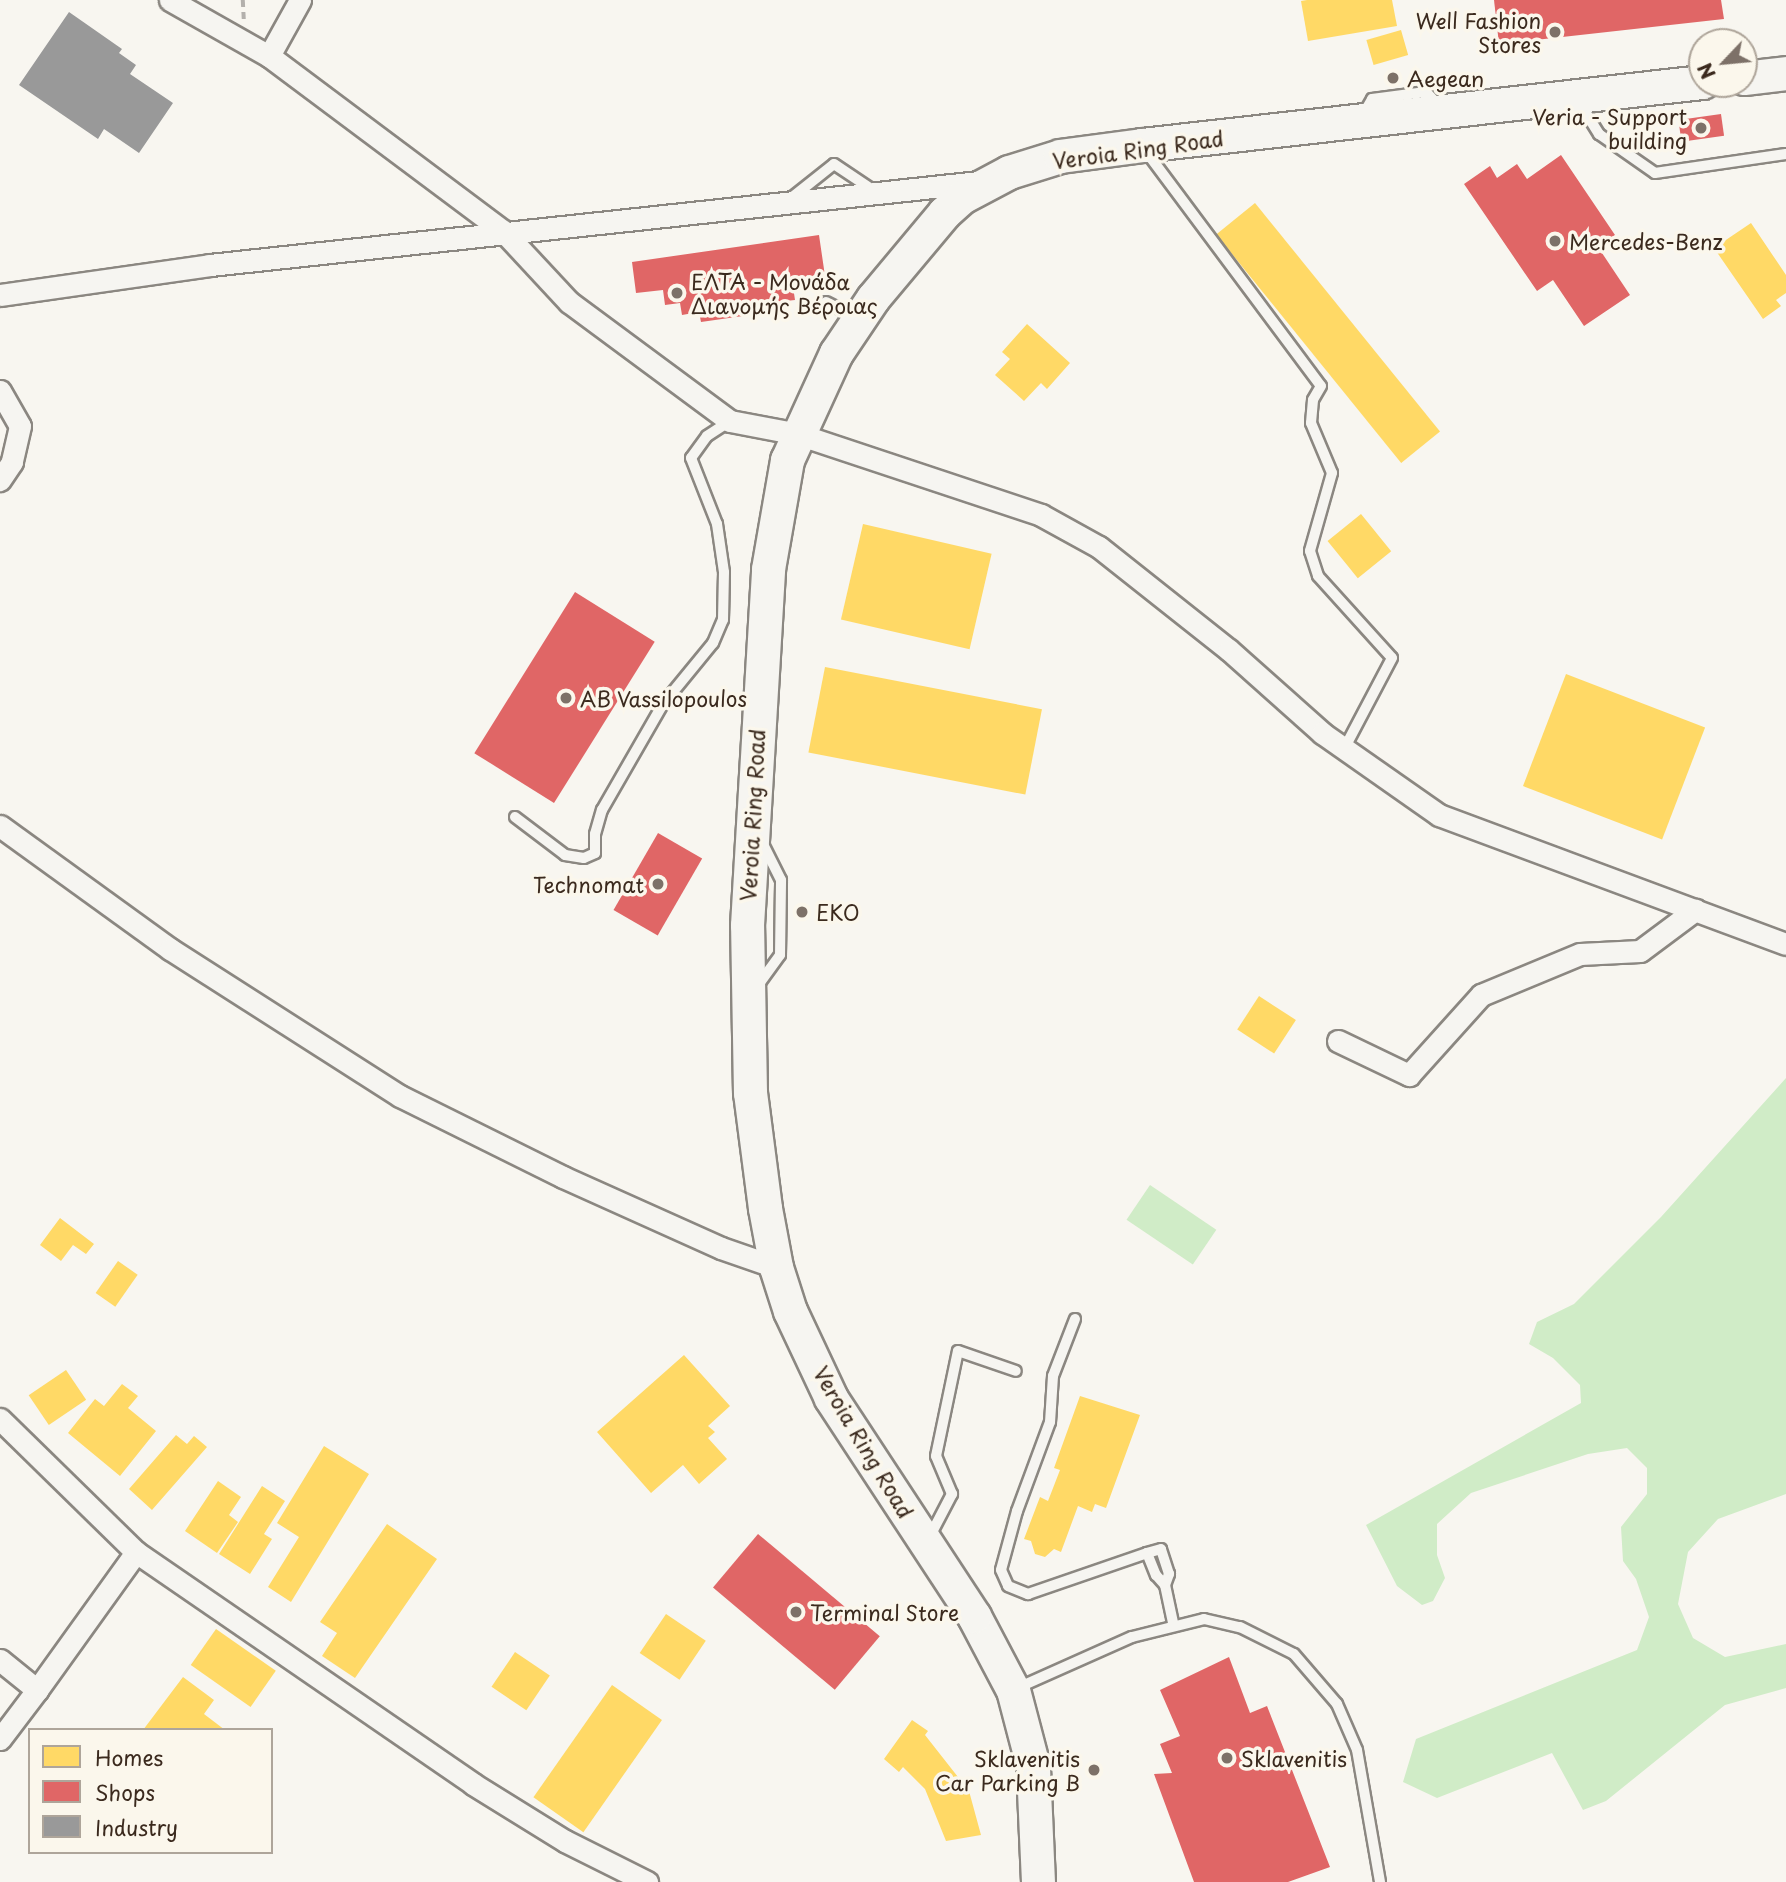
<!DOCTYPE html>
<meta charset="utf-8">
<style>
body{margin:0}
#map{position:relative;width:1786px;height:1882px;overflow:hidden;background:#f8f6f0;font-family:"Playpen Sans",sans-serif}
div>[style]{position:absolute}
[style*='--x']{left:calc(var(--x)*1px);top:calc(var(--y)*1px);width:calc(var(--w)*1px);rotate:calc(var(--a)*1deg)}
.green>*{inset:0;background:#d0ecc7;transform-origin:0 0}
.homes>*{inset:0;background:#ffd966;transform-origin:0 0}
.shops>*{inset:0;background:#e06666;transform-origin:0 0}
.industry>*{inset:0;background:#999}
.path>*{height:3.5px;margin-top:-1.75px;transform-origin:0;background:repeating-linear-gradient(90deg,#b3b0ac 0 7px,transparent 0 12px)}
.roads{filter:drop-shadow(2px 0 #8b8781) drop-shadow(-2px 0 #8b8781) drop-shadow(0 2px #8b8781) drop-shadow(0 -2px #8b8781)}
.lane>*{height:10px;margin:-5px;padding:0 5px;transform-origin:5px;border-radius:5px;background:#f6f5f1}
.street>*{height:21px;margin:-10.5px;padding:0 10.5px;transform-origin:10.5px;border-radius:10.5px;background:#f6f5f1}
.primary>*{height:33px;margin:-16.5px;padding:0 16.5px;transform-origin:16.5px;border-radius:16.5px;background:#f6f5f1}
.dots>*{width:19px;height:19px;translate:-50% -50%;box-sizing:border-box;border:4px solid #fbf7ec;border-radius:50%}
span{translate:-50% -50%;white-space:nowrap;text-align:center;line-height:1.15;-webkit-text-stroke:7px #fbf7ec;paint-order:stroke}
.poi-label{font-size:21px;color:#3b2a1e}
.right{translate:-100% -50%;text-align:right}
.left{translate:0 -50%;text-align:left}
.street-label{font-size:21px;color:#3b2a1e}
.legend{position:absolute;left:28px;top:1728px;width:245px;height:126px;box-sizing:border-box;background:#fbf7ec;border:2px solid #aea59a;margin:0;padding:9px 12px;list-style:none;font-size:21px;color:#3b2a1e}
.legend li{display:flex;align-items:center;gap:14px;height:35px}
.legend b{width:35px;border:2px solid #aea59a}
.north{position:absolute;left:1688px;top:28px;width:70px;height:70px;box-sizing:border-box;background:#fbf7ec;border:2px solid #aea59a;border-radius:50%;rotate:244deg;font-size:19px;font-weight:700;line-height:28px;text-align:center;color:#3b2a1e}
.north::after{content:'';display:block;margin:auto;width:24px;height:32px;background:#7d7168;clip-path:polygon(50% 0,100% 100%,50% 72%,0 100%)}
</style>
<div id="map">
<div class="green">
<i style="clip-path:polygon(1786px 1078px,1786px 1494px,1718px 1519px,1688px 1552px,1678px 1604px,1693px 1638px,1725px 1657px,1786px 1644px,1786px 1688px,1725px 1705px,1606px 1801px,1583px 1810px,1552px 1753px,1437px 1798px,1403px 1782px,1416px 1739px,1637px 1650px,1649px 1617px,1636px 1579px,1623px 1561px,1621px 1527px,1647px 1494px,1647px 1468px,1627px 1448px,1588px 1454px,1471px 1493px,1437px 1524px,1437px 1555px,1445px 1578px,1433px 1601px,1422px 1605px,1397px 1586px,1366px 1525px,1581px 1403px,1580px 1385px,1553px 1358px,1529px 1344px,1537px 1322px,1574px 1304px,1661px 1217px)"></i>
<i style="left:1150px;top:1185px;width:80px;height:42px;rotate:34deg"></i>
</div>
<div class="homes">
<i style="clip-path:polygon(1307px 0,1392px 0,1397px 26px,1308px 41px,1301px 1px)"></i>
<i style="left:1401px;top:30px;width:26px;height:36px;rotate:74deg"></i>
<i style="left:1255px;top:203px;width:294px;height:50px;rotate:51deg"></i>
<i style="clip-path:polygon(1751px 223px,1786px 275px,1786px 293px,1776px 300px,1781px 306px,1763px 319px,1714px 248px)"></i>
<i style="clip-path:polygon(1027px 324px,1070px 363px,1047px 389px,1041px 383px,1024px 401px,995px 375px,1010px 359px,1002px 352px)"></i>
<i style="left:1361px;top:514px;width:48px;height:43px;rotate:51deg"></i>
<i style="left:863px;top:524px;width:132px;height:98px;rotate:13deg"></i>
<i style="left:825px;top:667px;width:221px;height:87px;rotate:11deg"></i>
<i style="left:1566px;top:674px;width:149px;height:120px;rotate:21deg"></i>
<i style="left:1259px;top:996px;width:44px;height:40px;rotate:33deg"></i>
<i style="clip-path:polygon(60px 1218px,94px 1244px,86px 1254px,73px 1245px,61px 1261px,40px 1245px)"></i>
<i style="left:118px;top:1261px;width:24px;height:39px;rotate:35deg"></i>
<i style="clip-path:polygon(684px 1355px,730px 1406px,708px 1426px,715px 1432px,708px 1438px,727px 1459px,699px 1484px,683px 1465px,651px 1493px,597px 1432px)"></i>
<i style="left:66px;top:1370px;width:36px;height:45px;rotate:56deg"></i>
<i style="clip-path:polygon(122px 1384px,138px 1396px,128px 1408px,156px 1431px,120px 1476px,68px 1433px,95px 1399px,104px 1406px)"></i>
<i style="clip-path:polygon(1080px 1396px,1140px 1415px,1106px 1508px,1095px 1504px,1092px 1512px,1078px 1506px,1061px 1552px,1054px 1549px,1045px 1557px,1035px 1554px,1031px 1541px,1024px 1539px,1040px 1497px,1048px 1501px,1060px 1470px,1054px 1468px)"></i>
<i style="clip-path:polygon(176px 1435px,187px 1444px,194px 1436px,207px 1447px,152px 1510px,129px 1489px)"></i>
<i style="clip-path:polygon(324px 1446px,369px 1474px,291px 1602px,268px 1587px,299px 1537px,277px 1523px)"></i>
<i style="clip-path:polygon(218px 1481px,241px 1497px,229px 1515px,238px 1522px,217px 1553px,185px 1531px)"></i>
<i style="clip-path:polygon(262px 1486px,285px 1501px,264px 1534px,272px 1539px,250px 1574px,219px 1554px)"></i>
<i style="clip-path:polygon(387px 1524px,437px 1559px,355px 1678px,322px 1656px,337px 1633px,320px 1622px)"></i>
<i style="left:666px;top:1614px;width:48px;height:47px;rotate:34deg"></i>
<i style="left:216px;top:1629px;width:73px;height:44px;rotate:35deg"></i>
<i style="left:515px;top:1652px;width:42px;height:42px;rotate:34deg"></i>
<i style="clip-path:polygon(183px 1677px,214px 1700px,204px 1714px,225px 1730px,143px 1730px)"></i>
<i style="left:612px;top:1685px;width:61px;height:137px;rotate:35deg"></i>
<i style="clip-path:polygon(912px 1720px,928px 1731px,925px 1735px,969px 1791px,981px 1835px,946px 1841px,925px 1789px,903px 1767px,899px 1772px,884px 1759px)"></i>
</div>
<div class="shops">
<i style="clip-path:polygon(1494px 0,1721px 0,1724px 19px,1499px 44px)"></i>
<i style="left:1721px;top:114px;width:22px;height:43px;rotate:82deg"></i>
<i style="clip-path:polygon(1561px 155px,1615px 235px,1598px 247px,1630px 295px,1584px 326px,1553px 280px,1537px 291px,1464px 184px,1490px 166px,1497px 178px,1517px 164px,1527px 179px)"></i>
<i style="clip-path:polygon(819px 235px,825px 276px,792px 280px,795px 300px,776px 302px,777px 311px,701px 322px,699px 312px,682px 315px,680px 303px,665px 305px,663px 290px,636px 293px,632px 262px)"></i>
<i style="left:575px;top:592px;width:94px;height:190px;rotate:32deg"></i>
<i style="left:658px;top:833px;width:51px;height:89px;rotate:30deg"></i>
<i style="left:758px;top:1534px;width:159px;height:70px;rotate:40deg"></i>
<i style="clip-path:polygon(1229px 1657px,1250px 1713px,1267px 1706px,1330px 1867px,1288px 1882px,1194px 1882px,1154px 1774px,1172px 1773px,1160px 1744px,1180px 1736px,1160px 1690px)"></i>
</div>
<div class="industry">
<i style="clip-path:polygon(69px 12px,122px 49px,119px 53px,136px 65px,130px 74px,173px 103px,139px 153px,104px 129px,98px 139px,19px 85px)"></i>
</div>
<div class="path">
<i style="--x:243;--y:0;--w:20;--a:87"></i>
</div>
<div class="roads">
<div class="lane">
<i style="--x:1579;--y:102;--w:38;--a:58"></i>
<i style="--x:1599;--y:134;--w:68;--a:34.9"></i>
<i style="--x:1655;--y:173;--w:132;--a:-8.3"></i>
<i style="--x:1364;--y:113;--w:16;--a:-60"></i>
<i style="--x:1372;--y:99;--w:54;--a:-7.4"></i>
<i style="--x:1426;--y:92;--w:19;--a:47"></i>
<i style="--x:1145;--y:150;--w:294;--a:53.3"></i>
<i style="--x:1321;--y:386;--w:16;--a:120"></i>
<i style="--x:1313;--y:400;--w:23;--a:95"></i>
<i style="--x:1311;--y:423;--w:54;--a:67.2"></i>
<i style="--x:1332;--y:473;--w:81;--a:105.8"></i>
<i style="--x:1310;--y:551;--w:26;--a:72"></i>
<i style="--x:1318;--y:576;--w:110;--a:47.9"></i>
<i style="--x:1392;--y:658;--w:103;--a:117.8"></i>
<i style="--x:790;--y:199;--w:56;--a:-38.5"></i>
<i style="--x:834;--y:164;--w:47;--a:33.7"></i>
<i style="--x:826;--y:302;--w:20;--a:27"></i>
<i style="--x:844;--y:311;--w:13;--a:-23"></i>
<i style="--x:515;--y:817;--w:63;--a:37.2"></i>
<i style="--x:565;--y:855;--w:19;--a:9"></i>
<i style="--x:584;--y:858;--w:12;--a:-24"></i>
<i style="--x:595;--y:853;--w:19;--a:-90"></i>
<i style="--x:595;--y:834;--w:25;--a:-74"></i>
<i style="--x:602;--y:810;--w:122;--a:-60.1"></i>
<i style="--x:663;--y:704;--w:79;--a:-50.7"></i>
<i style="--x:713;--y:643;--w:25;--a:-67"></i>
<i style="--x:723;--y:620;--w:48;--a:-88.8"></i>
<i style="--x:724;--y:572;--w:49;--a:-98.3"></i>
<i style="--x:717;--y:524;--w:71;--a:-111.5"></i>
<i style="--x:691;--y:458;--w:27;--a:-54"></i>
<i style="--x:707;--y:436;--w:27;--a:-33"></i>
<i style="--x:756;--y:988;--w:41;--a:-54"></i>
<i style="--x:780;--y:955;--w:75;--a:-89.2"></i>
<i style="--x:781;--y:880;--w:42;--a:-116.6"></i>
<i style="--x:1075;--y:1319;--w:61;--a:111.1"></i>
<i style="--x:1053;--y:1376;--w:46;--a:93.7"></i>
<i style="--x:1050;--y:1422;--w:95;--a:110.3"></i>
<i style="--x:1017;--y:1511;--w:61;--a:105.2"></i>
<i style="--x:1001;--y:1570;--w:17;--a:66"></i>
<i style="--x:1008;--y:1586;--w:22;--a:22"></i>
<i style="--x:1028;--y:1594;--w:126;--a:-19"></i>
<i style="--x:929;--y:1538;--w:50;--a:-62.4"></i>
<i style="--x:952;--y:1494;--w:41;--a:-112.8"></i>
<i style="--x:936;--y:1456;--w:107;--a:-78.2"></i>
<i style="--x:958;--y:1351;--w:61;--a:19"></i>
<i style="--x:1165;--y:1585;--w:12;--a:-70"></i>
<i style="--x:1169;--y:1574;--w:26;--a:-108"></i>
<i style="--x:1161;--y:1549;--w:15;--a:164"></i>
<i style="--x:1147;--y:1553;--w:24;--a:68"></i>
<i style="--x:1156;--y:1575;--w:13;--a:48"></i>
<i style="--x:1165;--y:1585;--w:40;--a:78"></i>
<i style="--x:1015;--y:1689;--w:128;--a:-24"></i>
<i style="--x:1132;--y:1637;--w:74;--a:-14"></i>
<i style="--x:1204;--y:1619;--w:37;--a:13"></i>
<i style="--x:1240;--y:1627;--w:60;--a:26.6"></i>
<i style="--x:1294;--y:1654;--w:66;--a:49.3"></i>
<i style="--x:1337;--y:1704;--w:50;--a:66.5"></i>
<i style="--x:1357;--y:1750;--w:134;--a:80.1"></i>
</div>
<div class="street">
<i style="--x:170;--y:0;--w:114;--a:29.5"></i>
<i style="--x:269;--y:56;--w:292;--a:36.8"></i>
<i style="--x:503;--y:231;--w:97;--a:47.1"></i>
<i style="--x:569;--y:302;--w:200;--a:36.5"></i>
<i style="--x:730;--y:421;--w:69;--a:10.8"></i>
<i style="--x:798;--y:434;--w:256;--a:18.4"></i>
<i style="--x:1041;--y:515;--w:66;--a:28.9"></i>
<i style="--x:1099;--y:547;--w:166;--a:38.4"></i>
<i style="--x:1229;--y:650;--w:125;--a:41.7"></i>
<i style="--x:1322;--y:733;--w:143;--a:35"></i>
<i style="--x:1439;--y:815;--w:370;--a:20.4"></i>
<i style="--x:269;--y:56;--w:64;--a:-61"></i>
<i style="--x:0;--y:295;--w:212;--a:-8.1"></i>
<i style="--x:210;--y:265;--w:773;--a:-6.16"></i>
<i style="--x:0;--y:391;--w:40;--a:60.3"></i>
<i style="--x:20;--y:426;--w:37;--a:103"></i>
<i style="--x:12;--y:462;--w:22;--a:124"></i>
<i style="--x:0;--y:826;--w:210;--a:35.9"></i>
<i style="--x:170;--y:949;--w:273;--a:32.6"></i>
<i style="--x:400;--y:1096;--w:182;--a:26.4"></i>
<i style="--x:563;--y:1177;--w:173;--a:24.2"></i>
<i style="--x:721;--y:1248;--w:58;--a:19.1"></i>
<i style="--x:1338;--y:1041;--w:79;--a:25.6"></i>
<i style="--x:1409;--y:1075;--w:108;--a:-48"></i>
<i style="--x:1481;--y:995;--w:107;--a:-22.5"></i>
<i style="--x:1580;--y:954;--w:60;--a:-2.9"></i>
<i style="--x:1640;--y:951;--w:69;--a:-36.7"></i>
<i style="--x:0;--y:1419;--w:190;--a:44.4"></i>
<i style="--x:136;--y:1552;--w:409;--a:34.5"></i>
<i style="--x:473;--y:1784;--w:108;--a:31.8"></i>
<i style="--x:565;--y:1841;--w:92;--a:26.6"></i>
<i style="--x:0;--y:1660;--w:48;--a:39"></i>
<i style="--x:37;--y:1690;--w:170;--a:-54.3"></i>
<i style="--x:0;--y:1739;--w:61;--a:-52.9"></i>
</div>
<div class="primary">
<i style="--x:1744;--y:78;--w:42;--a:-6.8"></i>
<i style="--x:1038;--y:1882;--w:116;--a:-92.5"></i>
<i style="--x:1033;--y:1766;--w:79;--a:-104.7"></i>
<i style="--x:1013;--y:1690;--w:84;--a:-117.8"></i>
<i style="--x:974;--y:1616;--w:261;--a:-123.3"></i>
<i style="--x:831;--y:1398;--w:96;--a:-115.2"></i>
<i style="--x:790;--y:1311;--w:46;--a:-107.7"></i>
<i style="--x:776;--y:1267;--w:60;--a:-100.6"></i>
<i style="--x:765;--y:1208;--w:116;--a:-97.4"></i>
<i style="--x:750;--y:1093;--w:168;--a:-91"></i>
<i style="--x:747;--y:925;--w:357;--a:-86.6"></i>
<i style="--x:768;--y:569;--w:111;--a:-80.1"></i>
<i style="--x:787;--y:460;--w:118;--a:-65.4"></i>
<i style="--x:836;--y:353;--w:66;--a:-56.1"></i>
<i style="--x:873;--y:298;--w:111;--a:-50.1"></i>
<i style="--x:944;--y:213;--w:24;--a:-42"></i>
<i style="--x:962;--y:197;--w:53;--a:-28"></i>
<i style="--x:1009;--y:172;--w:53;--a:-17.4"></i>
<i style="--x:1060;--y:156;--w:83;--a:-7.6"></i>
<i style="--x:1142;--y:145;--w:564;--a:-6.42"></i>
</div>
</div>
<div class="dots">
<i style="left:1555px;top:32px;background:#7d7168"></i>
<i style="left:1393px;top:78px;background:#7d7168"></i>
<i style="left:1701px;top:128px;background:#7d7168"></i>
<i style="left:1555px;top:241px;background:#7d7168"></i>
<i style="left:677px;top:293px;background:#7d7168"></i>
<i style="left:566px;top:698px;background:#7d7168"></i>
<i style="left:658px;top:884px;background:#7d7168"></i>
<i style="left:802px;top:912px;background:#7d7168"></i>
<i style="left:796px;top:1612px;background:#7d7168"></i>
<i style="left:1227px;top:1758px;background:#7d7168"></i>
<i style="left:1094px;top:1770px;background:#7d7168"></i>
</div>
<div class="poi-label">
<span class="right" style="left:1541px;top:32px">Well Fashion<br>Stores</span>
<span class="left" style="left:1407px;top:78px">Aegean</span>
<span class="right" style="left:1687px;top:128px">Veria - Support<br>building</span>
<span class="left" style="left:1569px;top:241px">Mercedes-Benz</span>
<span class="left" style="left:691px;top:293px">ΕΛΤΑ - Μονάδα<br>Διανομής Βέροιας</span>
<span class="left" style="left:580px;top:698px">AB Vassilopoulos</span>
<span class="right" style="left:644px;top:884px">Technomat</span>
<span class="left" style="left:816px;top:912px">EKO</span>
<span class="left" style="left:810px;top:1612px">Terminal Store</span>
<span class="right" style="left:1080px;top:1770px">Sklavenitis<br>Car Parking B</span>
<span class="left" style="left:1241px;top:1758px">Sklavenitis</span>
</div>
<div class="street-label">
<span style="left:1138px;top:149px;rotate:-8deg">Verοia Ring Road</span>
<span style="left:752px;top:815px;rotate:-87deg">Verοia Ring Road</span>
<span style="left:864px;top:1442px;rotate:59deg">Verοia Ring Road</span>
</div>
<ul class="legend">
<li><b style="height:19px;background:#ffd966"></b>Homes</li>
<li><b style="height:19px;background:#e06666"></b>Shops</li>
<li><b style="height:19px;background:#999"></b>Industry</li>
</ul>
<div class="north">N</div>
</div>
